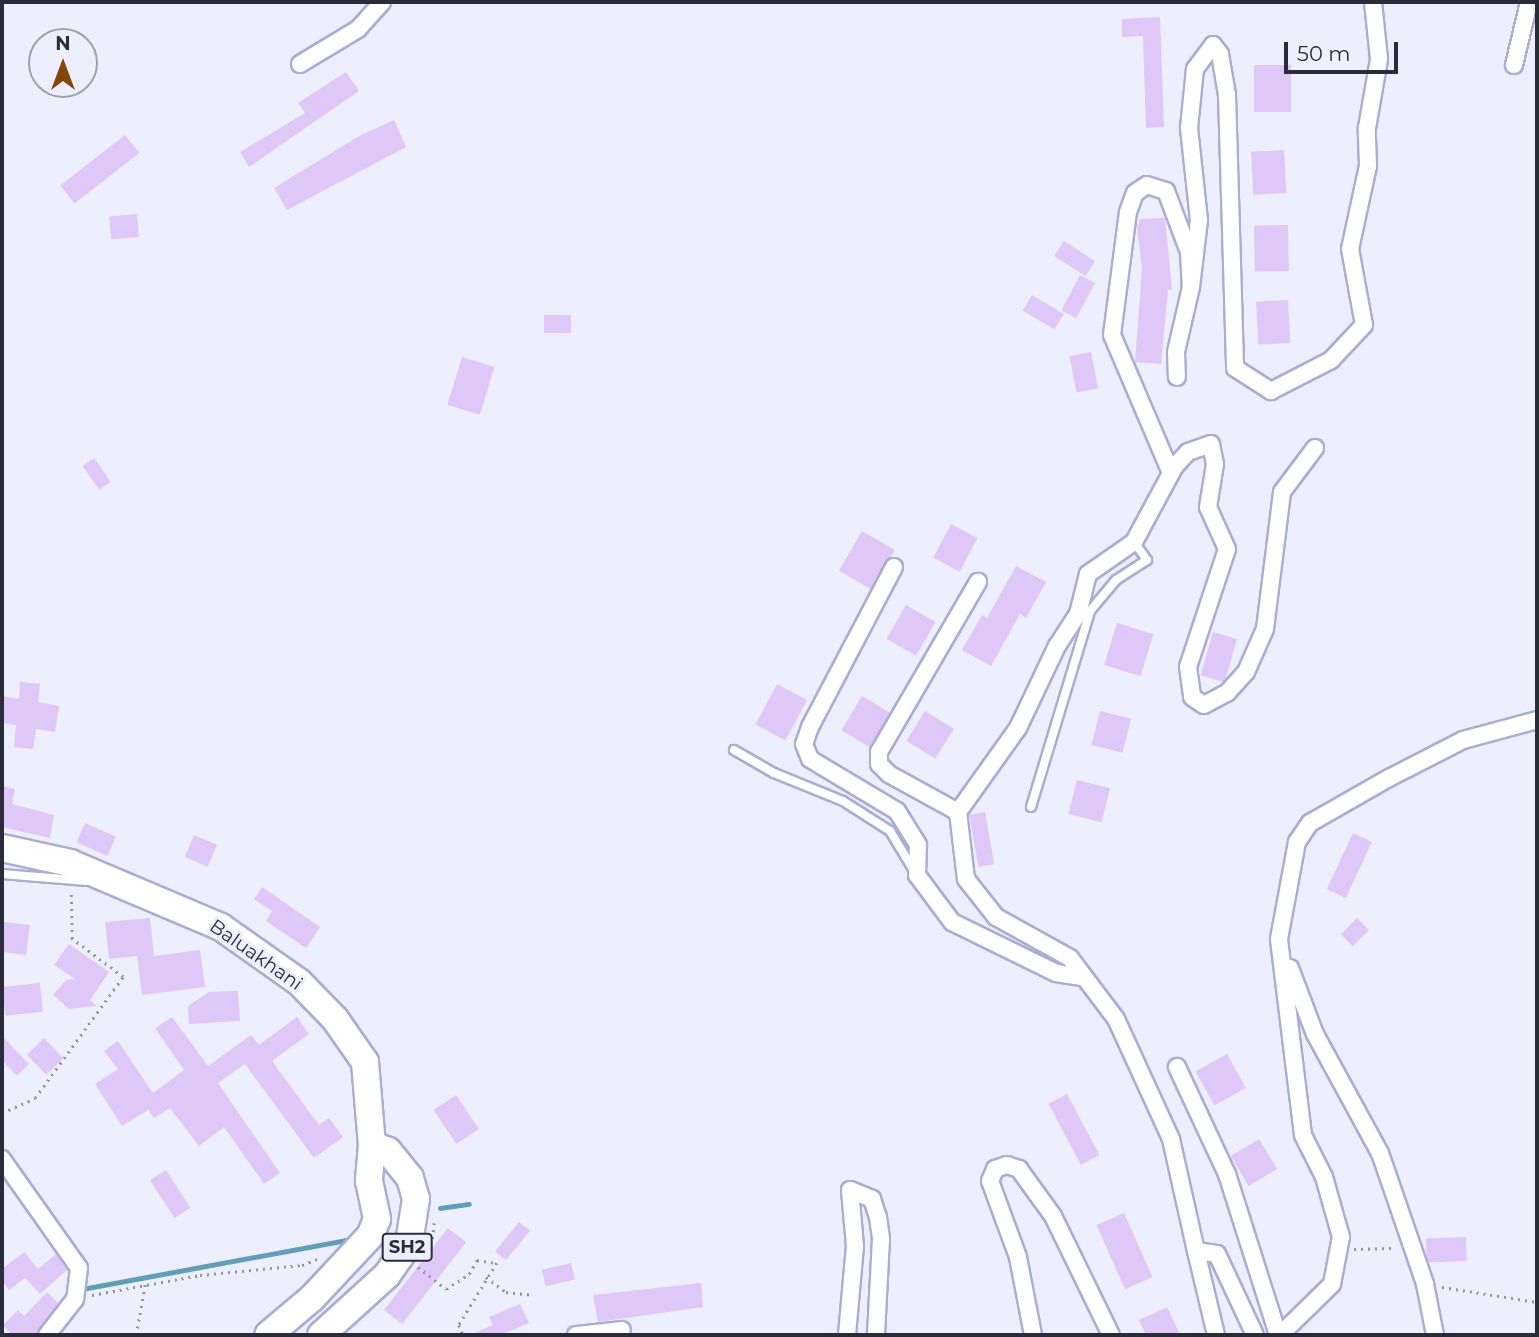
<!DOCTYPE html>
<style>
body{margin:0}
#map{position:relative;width:1539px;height:1337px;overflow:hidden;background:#edeffe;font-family:Montserrat,sans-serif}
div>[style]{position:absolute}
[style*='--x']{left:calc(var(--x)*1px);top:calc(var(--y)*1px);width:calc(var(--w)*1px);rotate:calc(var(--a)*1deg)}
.stream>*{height:4.5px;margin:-2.25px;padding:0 2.25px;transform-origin:2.25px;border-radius:2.25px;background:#629fb7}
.building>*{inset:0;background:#dfc7f8;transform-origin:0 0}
.path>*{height:2.5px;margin-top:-1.25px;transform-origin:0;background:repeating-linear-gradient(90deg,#9293a2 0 2px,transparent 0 7px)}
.roads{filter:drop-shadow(2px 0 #aaaed0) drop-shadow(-2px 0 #aaaed0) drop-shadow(0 2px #aaaed0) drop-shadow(0 -2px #aaaed0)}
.service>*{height:8px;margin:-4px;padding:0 4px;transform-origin:4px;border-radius:4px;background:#fff}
.minor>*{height:16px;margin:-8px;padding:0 8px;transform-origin:8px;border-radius:8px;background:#fff}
.primary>*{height:26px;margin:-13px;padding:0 13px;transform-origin:13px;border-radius:13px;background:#fff}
span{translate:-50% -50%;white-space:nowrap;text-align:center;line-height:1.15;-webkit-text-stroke:6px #edeffe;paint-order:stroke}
.shield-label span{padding:2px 5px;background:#edeffe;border:2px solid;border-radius:5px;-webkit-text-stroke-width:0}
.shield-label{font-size:18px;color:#2b2c3a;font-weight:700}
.street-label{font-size:19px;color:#2b2c3a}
.frame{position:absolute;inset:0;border:4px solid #2b2c3a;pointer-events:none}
.north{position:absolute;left:28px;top:28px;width:70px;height:70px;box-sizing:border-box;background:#edeffe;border:2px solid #9fa1b0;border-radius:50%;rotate:0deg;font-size:19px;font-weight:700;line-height:28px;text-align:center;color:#2b2c3a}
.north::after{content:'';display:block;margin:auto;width:24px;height:32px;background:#844608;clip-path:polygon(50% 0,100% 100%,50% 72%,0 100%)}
.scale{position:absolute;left:1284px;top:42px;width:114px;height:32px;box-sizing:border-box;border:4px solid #2b2c3a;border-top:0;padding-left:9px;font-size:21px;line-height:24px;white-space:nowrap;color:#2b2c3a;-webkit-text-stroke:5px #edeffe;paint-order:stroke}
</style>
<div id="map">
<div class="stream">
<i style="--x:440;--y:1208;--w:29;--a:-8"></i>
<i style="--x:82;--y:1289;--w:274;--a:-10.5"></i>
</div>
<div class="building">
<i style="clip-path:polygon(1160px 17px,1164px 127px,1146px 128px,1143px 36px,1122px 37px,1122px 19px)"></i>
<i style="left:1254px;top:65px;width:37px;height:47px"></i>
<i style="clip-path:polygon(346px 72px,359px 91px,249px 167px,240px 152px,305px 113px,298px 103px)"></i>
<i style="clip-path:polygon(394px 120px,406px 147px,287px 210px,274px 188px,359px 136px)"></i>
<i style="left:125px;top:135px;width:23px;height:82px;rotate:52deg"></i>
<i style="left:1284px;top:150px;width:43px;height:33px;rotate:87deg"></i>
<i style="left:137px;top:214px;width:23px;height:28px;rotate:85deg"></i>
<i style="clip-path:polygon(1165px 218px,1172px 290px,1168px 290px,1161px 364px,1135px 362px,1142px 268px,1137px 228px,1140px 219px)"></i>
<i style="left:1288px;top:225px;width:46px;height:34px;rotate:89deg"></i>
<i style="left:1064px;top:241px;width:37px;height:18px;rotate:33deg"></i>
<i style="left:1080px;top:275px;width:17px;height:40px;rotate:28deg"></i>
<i style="left:1032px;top:295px;width:37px;height:18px;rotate:31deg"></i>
<i style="left:1288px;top:300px;width:43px;height:32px;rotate:87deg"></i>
<i style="left:544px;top:315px;width:27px;height:18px"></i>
<i style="left:1091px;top:352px;width:37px;height:22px;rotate:79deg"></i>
<i style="left:462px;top:357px;width:34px;height:50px;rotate:17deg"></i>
<i style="left:94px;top:458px;width:29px;height:14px;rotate:55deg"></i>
<i style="left:951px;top:524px;width:30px;height:38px;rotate:28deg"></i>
<i style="left:862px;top:531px;width:38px;height:46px;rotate:30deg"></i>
<i style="clip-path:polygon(1016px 566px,1046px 582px,1026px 618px,1020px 614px,991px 666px,962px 650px,982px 615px,987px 618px)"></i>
<i style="left:906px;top:605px;width:34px;height:39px;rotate:30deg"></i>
<i style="left:1117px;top:623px;width:38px;height:44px;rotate:17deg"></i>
<i style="left:1213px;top:632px;width:25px;height:45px;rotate:16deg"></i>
<i style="clip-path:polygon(20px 682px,40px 684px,38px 702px,59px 706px,55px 732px,36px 729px,33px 749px,14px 747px,16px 725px,2px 723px,2px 696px,19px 699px)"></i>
<i style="left:777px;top:684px;width:34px;height:46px;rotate:28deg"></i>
<i style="left:862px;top:696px;width:33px;height:40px;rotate:31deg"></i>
<i style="left:925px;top:711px;width:34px;height:35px;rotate:32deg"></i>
<i style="left:1100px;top:711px;width:32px;height:35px;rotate:14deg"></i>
<i style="left:1077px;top:780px;width:34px;height:35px;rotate:14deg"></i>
<i style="clip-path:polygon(2px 786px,15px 789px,12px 804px,54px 815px,50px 838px,2px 827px)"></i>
<i style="left:985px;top:812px;width:53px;height:16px;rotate:80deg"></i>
<i style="left:85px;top:823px;width:34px;height:21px;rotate:24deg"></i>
<i style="left:1353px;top:833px;width:21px;height:62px;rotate:25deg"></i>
<i style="left:194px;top:835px;width:25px;height:24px;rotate:23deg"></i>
<i style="clip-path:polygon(262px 887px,320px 927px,306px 948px,266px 921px,272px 911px,254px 899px)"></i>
<i style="clip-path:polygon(150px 918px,154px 956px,200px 950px,205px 987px,142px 995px,137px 956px,109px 959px,105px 922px)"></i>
<i style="left:1357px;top:918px;width:17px;height:23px;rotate:45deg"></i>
<i style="clip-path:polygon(2px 922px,30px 925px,26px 955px,2px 952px)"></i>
<i style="clip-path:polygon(69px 944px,109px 972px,90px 1000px,97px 1006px,69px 1009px,53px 995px,66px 980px,75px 979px,54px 965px)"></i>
<i style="left:40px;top:983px;width:29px;height:38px;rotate:84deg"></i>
<i style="clip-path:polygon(238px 991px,240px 1021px,189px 1024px,188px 1006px,209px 992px)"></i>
<i style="clip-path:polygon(172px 1017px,208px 1066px,251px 1035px,259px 1045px,297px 1017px,309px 1034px,272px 1061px,319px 1125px,329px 1118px,343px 1137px,314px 1158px,245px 1064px,218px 1083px,280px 1173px,264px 1184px,224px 1127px,199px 1146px,170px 1108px,154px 1118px,148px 1110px,122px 1126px,95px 1084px,118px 1069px,104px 1051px,118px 1041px,153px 1093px,184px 1070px,155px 1028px)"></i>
<i style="clip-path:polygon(2px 1036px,29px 1064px,17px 1076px,2px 1060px)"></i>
<i style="left:44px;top:1038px;width:28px;height:24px;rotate:46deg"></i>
<i style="left:1227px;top:1054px;width:39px;height:36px;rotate:61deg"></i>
<i style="left:1067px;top:1094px;width:69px;height:21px;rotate:62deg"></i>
<i style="left:456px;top:1095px;width:41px;height:27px;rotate:56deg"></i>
<i style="left:1259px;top:1139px;width:35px;height:33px;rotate:59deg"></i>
<i style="left:166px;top:1170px;width:45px;height:19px;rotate:57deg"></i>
<i style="left:1124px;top:1213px;width:70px;height:30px;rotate:66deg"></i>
<i style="left:519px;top:1222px;width:14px;height:38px;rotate:39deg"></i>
<i style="left:448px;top:1228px;width:23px;height:104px;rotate:38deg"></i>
<i style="left:1466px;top:1237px;width:24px;height:40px;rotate:88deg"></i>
<i style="clip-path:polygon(24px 1252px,38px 1269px,56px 1254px,67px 1270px,40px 1294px,25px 1278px,9px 1290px,2px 1281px,2px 1269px)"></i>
<i style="left:571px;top:1263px;width:17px;height:30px;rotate:77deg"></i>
<i style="clip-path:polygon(701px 1283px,703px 1307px,598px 1322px,593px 1295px)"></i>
<i style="clip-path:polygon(47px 1292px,58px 1303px,36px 1335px,12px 1335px,3px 1325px,18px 1310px,24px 1316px)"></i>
<i style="clip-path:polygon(520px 1304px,529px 1323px,500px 1335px,470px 1335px,493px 1325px,489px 1317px)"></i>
<i style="clip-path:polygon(1167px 1307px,1180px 1335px,1146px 1335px,1139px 1320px)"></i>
</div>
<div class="path">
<i style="--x:2;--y:1113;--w:36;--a:-24"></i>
<i style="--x:35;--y:1098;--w:150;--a:-54"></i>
<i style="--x:123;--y:977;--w:64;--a:-143.3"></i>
<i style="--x:72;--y:939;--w:47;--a:-91.2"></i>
<i style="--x:432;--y:1239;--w:16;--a:-83"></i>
<i style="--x:1354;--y:1249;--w:42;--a:-1.4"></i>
<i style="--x:418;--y:1267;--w:36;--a:38"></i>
<i style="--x:446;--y:1289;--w:27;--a:-33"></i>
<i style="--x:469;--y:1274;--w:16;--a:-60"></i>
<i style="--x:477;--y:1260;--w:20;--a:9"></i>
<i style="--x:497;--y:1263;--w:73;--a:121.5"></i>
<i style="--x:459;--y:1325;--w:11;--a:68"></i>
<i style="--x:486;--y:1277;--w:25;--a:37"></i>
<i style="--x:506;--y:1292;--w:27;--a:6"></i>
<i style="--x:1442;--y:1287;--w:96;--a:9"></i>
<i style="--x:92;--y:1295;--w:110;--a:-10.5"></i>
<i style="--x:200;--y:1275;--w:102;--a:-5.6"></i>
<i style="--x:302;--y:1265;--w:19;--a:-21"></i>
<i style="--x:136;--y:1335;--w:51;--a:-79.8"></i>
</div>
<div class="roads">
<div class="service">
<i style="--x:734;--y:750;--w:46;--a:29.9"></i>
<i style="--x:774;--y:773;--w:74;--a:22.1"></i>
<i style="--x:843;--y:801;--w:56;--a:32.6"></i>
<i style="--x:890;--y:831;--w:44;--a:58.8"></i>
<i style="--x:1031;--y:807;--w:205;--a:-73.2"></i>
<i style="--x:1090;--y:611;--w:40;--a:-50"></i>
<i style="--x:1116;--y:580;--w:37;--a:-33"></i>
<i style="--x:1147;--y:560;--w:22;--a:-126"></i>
<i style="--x:2;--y:874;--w:85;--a:4.7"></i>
</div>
<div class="minor">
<i style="--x:300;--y:64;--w:68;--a:-31.1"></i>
<i style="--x:358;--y:29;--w:36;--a:-48"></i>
<i style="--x:1514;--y:65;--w:65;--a:-76.6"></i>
<i style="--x:1191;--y:287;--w:67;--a:-83.2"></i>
<i style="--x:1199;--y:220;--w:93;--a:-96.2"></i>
<i style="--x:1189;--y:128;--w:59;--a:-84.2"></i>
<i style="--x:1195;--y:69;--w:30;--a:-53"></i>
<i style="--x:1213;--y:45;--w:11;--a:52"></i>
<i style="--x:1220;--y:54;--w:42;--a:80.3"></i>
<i style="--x:1227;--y:95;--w:273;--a:88.3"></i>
<i style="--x:1235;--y:368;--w:43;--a:32.6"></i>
<i style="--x:1271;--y:391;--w:68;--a:-27.3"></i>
<i style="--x:1331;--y:360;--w:48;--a:-46.7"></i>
<i style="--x:1364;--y:325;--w:77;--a:-100.4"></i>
<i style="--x:1350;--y:249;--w:85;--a:-77.8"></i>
<i style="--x:1368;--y:166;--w:38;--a:-92"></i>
<i style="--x:1367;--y:128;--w:70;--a:-80.1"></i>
<i style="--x:1379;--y:59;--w:57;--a:-96"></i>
<i style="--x:1171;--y:473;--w:150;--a:-113.1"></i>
<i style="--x:1112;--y:335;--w:124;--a:-82.6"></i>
<i style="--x:1128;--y:212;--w:20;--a:-70"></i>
<i style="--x:1135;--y:193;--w:14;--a:-34"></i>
<i style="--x:1147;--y:185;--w:20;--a:18"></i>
<i style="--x:1166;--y:191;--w:65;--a:69.3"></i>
<i style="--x:1189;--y:252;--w:35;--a:87"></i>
<i style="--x:1191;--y:287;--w:67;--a:103"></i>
<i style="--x:1176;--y:352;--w:25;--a:88"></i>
<i style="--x:894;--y:567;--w:181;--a:117.7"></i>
<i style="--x:810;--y:727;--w:18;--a:109"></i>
<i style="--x:804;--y:744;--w:16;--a:68"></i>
<i style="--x:810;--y:759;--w:101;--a:30.9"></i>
<i style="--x:897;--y:811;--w:40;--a:58"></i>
<i style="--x:918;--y:845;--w:30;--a:92"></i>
<i style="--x:917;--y:875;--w:59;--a:53.3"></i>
<i style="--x:952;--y:922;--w:116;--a:26.1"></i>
<i style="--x:1056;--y:973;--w:26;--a:9"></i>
<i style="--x:958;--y:812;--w:79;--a:-151.2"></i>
<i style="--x:889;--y:774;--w:14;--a:-135"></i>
<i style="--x:879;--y:764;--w:12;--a:-90"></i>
<i style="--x:879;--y:752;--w:197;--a:-59.8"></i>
<i style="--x:1290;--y:968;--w:71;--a:69.3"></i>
<i style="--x:1315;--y:1034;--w:136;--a:61.4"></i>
<i style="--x:1380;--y:1153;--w:139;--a:71"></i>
<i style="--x:1425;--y:1284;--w:52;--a:78.9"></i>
<i style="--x:1177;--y:1067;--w:118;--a:65"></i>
<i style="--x:1227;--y:1174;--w:169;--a:72.4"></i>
<i style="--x:2;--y:1159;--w:133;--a:54.8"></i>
<i style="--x:79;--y:1268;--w:31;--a:97"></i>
<i style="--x:75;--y:1299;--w:46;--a:127.9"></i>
<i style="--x:1196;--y:1251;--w:115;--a:-102.6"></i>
<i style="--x:1171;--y:1139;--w:132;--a:-114.6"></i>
<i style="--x:1116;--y:1019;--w:76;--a:-127"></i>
<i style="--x:1070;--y:958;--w:85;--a:-151"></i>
<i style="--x:996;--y:917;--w:48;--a:-128.3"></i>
<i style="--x:966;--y:879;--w:67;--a:-96.8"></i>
<i style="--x:958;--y:812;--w:103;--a:-54.5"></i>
<i style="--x:1018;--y:728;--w:91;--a:-64.6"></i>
<i style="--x:1057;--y:646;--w:38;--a:-57"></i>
<i style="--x:1078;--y:614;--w:41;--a:-76"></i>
<i style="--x:1088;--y:574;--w:56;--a:-34.8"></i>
<i style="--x:1134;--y:542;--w:86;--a:-61.7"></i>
<i style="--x:1175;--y:466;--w:19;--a:-47"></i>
<i style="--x:1188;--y:452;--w:24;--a:-19"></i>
<i style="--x:1211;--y:444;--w:20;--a:79"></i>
<i style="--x:1215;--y:464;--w:44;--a:99.2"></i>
<i style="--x:1208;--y:507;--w:46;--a:65.7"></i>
<i style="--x:1227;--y:549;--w:124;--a:108.3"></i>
<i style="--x:1188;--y:667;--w:30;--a:82"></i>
<i style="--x:1192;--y:697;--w:14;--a:34"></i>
<i style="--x:1204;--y:705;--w:26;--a:-28"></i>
<i style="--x:1227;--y:693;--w:28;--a:-48"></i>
<i style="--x:1246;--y:672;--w:47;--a:-66.2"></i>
<i style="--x:1265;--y:629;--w:138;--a:-82.9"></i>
<i style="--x:1282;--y:492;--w:55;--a:-53.1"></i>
<i style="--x:576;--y:1335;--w:46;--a:-6.2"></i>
<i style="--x:847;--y:1335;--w:89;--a:-84.9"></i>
<i style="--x:855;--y:1246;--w:56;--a:-95.1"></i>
<i style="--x:850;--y:1190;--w:24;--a:22"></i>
<i style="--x:872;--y:1199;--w:19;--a:72"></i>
<i style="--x:878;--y:1217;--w:22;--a:82"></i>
<i style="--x:881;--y:1239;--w:96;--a:93"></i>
<i style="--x:1033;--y:1335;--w:79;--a:-100.9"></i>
<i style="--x:1018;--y:1257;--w:81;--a:-110.2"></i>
<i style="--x:990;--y:1181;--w:13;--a:-67"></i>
<i style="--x:995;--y:1169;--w:13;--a:-18"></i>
<i style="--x:1007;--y:1165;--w:13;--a:18"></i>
<i style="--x:1019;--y:1169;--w:58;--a:54.1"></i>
<i style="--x:1053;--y:1216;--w:132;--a:64"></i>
<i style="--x:1216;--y:1335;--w:86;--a:-103.4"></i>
<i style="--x:1196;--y:1251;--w:21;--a:8"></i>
<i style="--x:1217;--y:1254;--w:89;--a:64.9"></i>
<i style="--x:1280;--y:1335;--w:73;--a:-44.4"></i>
<i style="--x:1332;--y:1284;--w:48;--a:-79.2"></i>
<i style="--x:1341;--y:1237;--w:62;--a:-105.8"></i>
<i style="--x:1324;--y:1177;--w:47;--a:-116.6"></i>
<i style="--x:1303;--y:1135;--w:197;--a:-97"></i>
<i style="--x:1279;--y:939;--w:99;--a:-79.5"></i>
<i style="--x:1297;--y:842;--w:23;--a:-56"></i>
<i style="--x:1310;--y:823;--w:91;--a:-29.7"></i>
<i style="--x:1389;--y:778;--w:83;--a:-27.2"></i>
<i style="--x:1463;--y:740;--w:77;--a:-15.1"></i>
</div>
<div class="primary">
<i style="--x:2;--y:848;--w:70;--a:12.4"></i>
<i style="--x:70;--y:863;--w:164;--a:23"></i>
<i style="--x:221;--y:927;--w:95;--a:35.2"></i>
<i style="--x:299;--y:982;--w:52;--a:45.8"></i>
<i style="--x:335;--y:1019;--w:52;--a:55.1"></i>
<i style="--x:365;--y:1062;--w:83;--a:85.2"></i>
<i style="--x:372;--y:1145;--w:36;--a:95"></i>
<i style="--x:369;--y:1181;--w:39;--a:78"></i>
<i style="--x:377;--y:1219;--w:18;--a:112"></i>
<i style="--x:370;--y:1236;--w:85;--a:133.1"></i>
<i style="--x:312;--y:1298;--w:57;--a:139.9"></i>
<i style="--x:321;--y:1335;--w:89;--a:-42.3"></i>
<i style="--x:387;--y:1275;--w:39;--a:-55"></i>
<i style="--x:409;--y:1243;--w:45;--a:-81"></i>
<i style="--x:416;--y:1199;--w:22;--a:-106"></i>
<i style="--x:410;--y:1178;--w:35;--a:-129"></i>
<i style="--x:388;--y:1151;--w:17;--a:-159"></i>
</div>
</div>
<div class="shield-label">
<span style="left:407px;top:1247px">SH2</span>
</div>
<div class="street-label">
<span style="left:256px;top:955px;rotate:35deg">Baluakhani</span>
</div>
<div class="frame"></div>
<div class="north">N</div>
<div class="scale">50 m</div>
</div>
